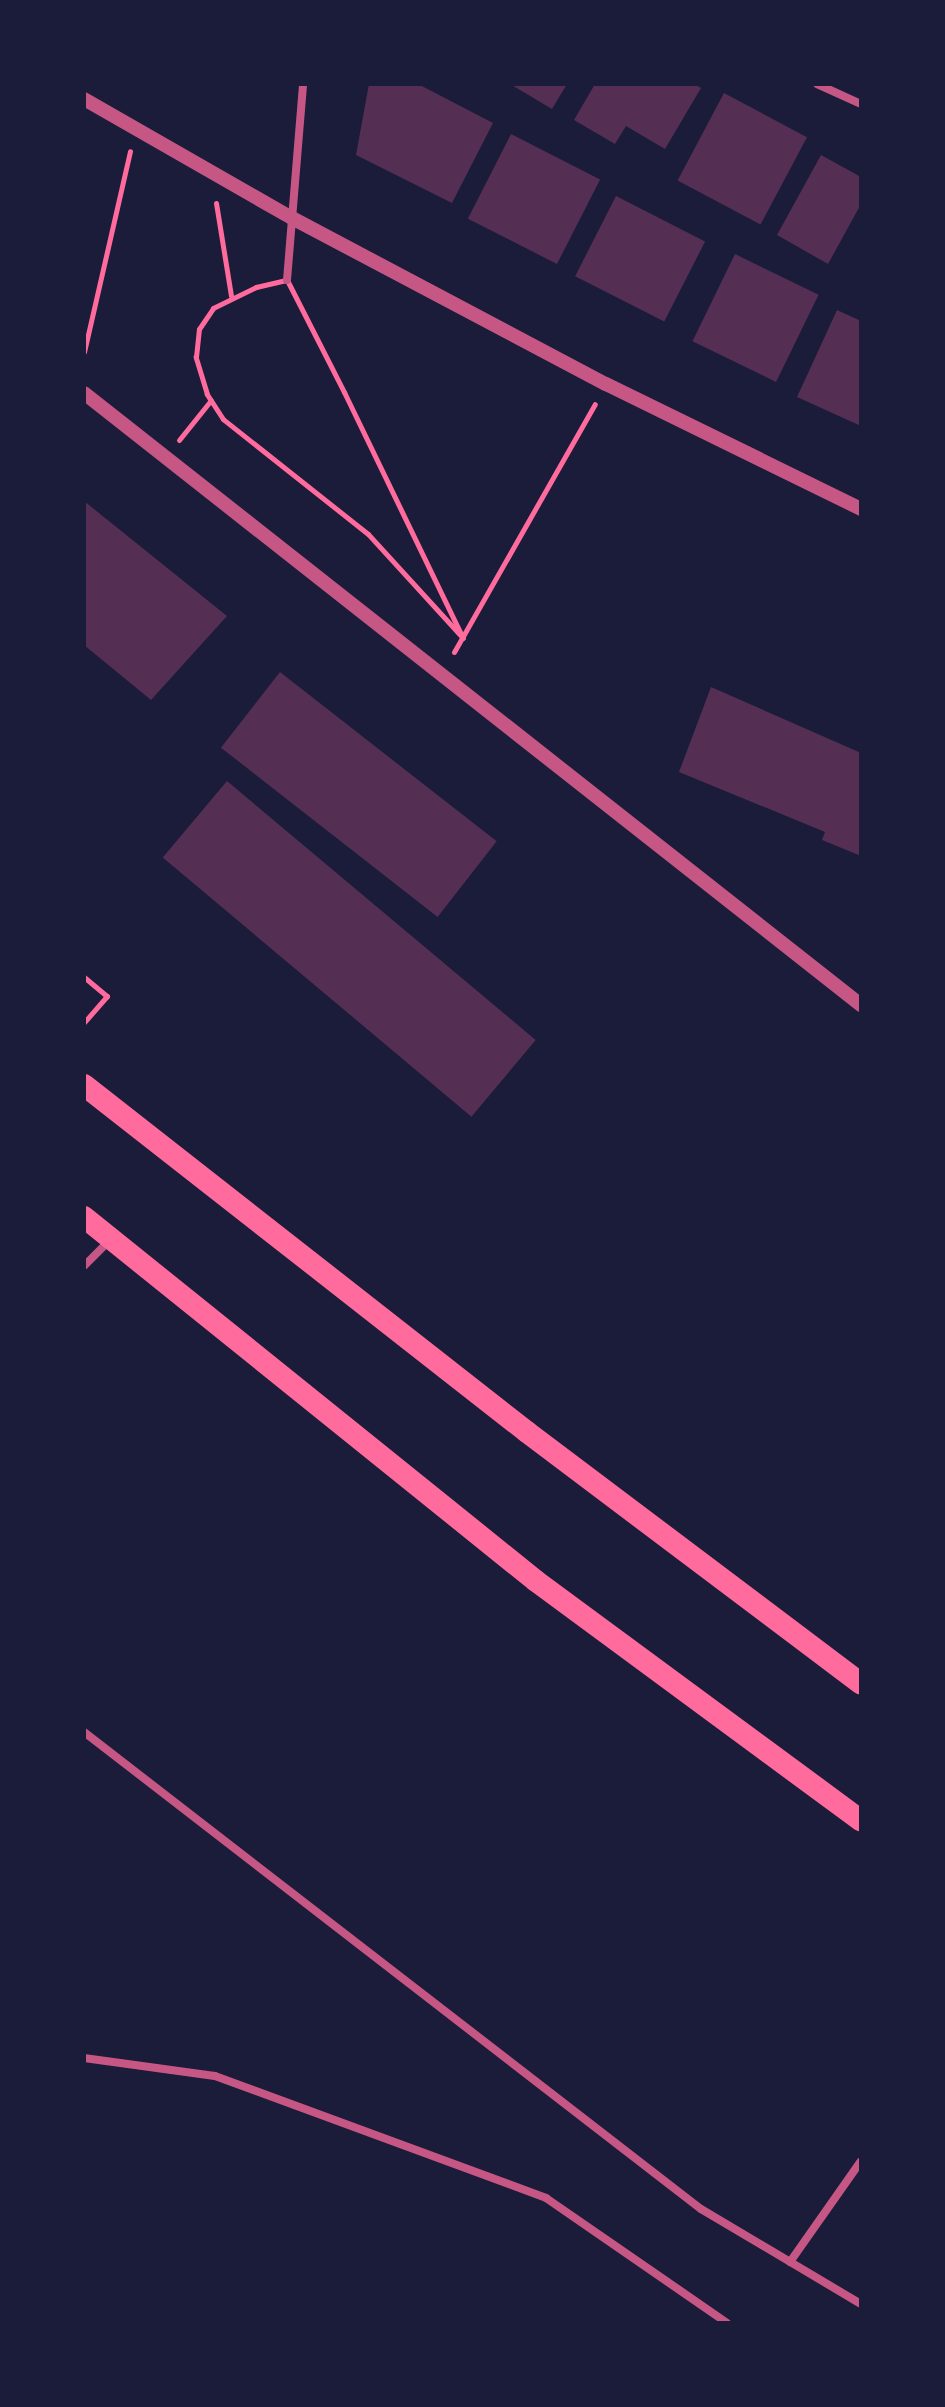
<!DOCTYPE html>
<style>
body{margin:0}
#map{position:relative;width:945px;height:2407px;overflow:hidden;background:#1b1b3a;font-family:"Exo 2",sans-serif}
div>[style]{position:absolute}
[style*='--x']{left:calc(var(--x)*1px);top:calc(var(--y)*1px);width:calc(var(--w)*1px);rotate:calc(var(--a)*1deg)}
.building>*{inset:0;background:#542f53;transform-origin:0 0}
.path>*{height:5px;margin:-2.5px;padding:0 2.5px;transform-origin:2.5px;border-radius:2.5px;background:#ff6b9d}
.minor>*{height:8px;margin:-4px;padding:0 4px;transform-origin:4px;border-radius:4px;background:#c65784}
.tertiary>*{height:14px;margin:-7px;padding:0 7px;transform-origin:7px;border-radius:7px;background:#c65784}
.trunk>*{height:22px;margin:-11px;padding:0 11px;transform-origin:11px;border-radius:11px;background:#ff6b9d}
span{translate:-50% -50%;white-space:nowrap;text-align:center;line-height:1.15;-webkit-text-stroke:8px #1b1b3a;paint-order:stroke}
.frame{position:absolute;inset:0;border:86px solid #1b1b3a;pointer-events:none}
</style>
<div id="map">
<div class="building">
<i style="clip-path:polygon(369px 84px,418px 84px,493px 123px,452px 203px,356px 155px)"></i>
<i style="clip-path:polygon(510px 84px,567px 84px,552px 109px)"></i>
<i style="clip-path:polygon(595px 84px,694px 84px,701px 88px,665px 149px,626px 126px,615px 144px,574px 120px)"></i>
<i style="left:724px;top:93px;width:94px;height:99px;rotate:28deg"></i>
<i style="left:511px;top:134px;width:100px;height:95px;rotate:27deg"></i>
<i style="clip-path:polygon(821px 155px,861px 177px,861px 204px,828px 264px,777px 235px)"></i>
<i style="left:616px;top:196px;width:100px;height:90px;rotate:27deg"></i>
<i style="left:735px;top:254px;width:93px;height:97px;rotate:26deg"></i>
<i style="clip-path:polygon(837px 310px,861px 321px,861px 426px,797px 397px)"></i>
<i style="clip-path:polygon(84px 501px,227px 616px,151px 700px,84px 645px)"></i>
<i style="left:280px;top:672px;width:275px;height:96px;rotate:38deg"></i>
<i style="clip-path:polygon(711px 687px,861px 753px,861px 856px,822px 840px,825px 832px,679px 772px)"></i>
<i style="left:227px;top:781px;width:403px;height:100px;rotate:40deg"></i>
</div>
<div class="path">
<i style="--x:216;--y:203;--w:94;--a:80.8"></i>
<i style="--x:287;--y:280;--w:126;--a:63"></i>
<i style="--x:344;--y:392;--w:273;--a:64.2"></i>
<i style="--x:463;--y:638;--w:141;--a:-132.4"></i>
<i style="--x:368;--y:534;--w:185;--a:-141.6"></i>
<i style="--x:223;--y:419;--w:30;--a:-123"></i>
<i style="--x:207;--y:394;--w:39;--a:-107"></i>
<i style="--x:196;--y:357;--w:28;--a:-84"></i>
<i style="--x:199;--y:329;--w:25;--a:-56"></i>
<i style="--x:213;--y:308;--w:48;--a:-26"></i>
<i style="--x:256;--y:287;--w:32;--a:-13"></i>
<i style="--x:84;--y:352;--w:206;--a:-77.1"></i>
<i style="--x:179;--y:440;--w:51;--a:-51.3"></i>
<i style="--x:454;--y:652;--w:285;--a:-60.4"></i>
<i style="--x:84;--y:977;--w:30;--a:40"></i>
<i style="--x:107;--y:996;--w:35;--a:131"></i>
</div>
<div class="minor">
<i style="--x:817;--y:84;--w:48;--a:24.4"></i>
<i style="--x:287;--y:280;--w:197;--a:-85.3"></i>
<i style="--x:84;--y:1266;--w:35;--a:-45"></i>
<i style="--x:84;--y:1732;--w:780;--a:37.71"></i>
<i style="--x:701;--y:2209;--w:186;--a:30.7"></i>
<i style="--x:84;--y:2058;--w:132;--a:7.8"></i>
<i style="--x:215;--y:2076;--w:353;--a:20.2"></i>
<i style="--x:546;--y:2198;--w:220;--a:34.6"></i>
<i style="--x:790;--y:2262;--w:123;--a:-54.9"></i>
</div>
<div class="tertiary">
<i style="--x:84;--y:99;--w:240;--a:29.8"></i>
<i style="--x:292;--y:218;--w:355;--a:27.9"></i>
<i style="--x:606;--y:384;--w:284;--a:26.1"></i>
<i style="--x:84;--y:393;--w:989;--a:38.23"></i>
</div>
<div class="trunk">
<i style="--x:84;--y:1085;--w:563;--a:38.07"></i>
<i style="--x:527;--y:1432;--w:418;--a:37"></i>
<i style="--x:84;--y:1217;--w:580;--a:38.84"></i>
<i style="--x:536;--y:1581;--w:404;--a:36.4"></i>
</div>
<div class="frame"></div>
</div>
